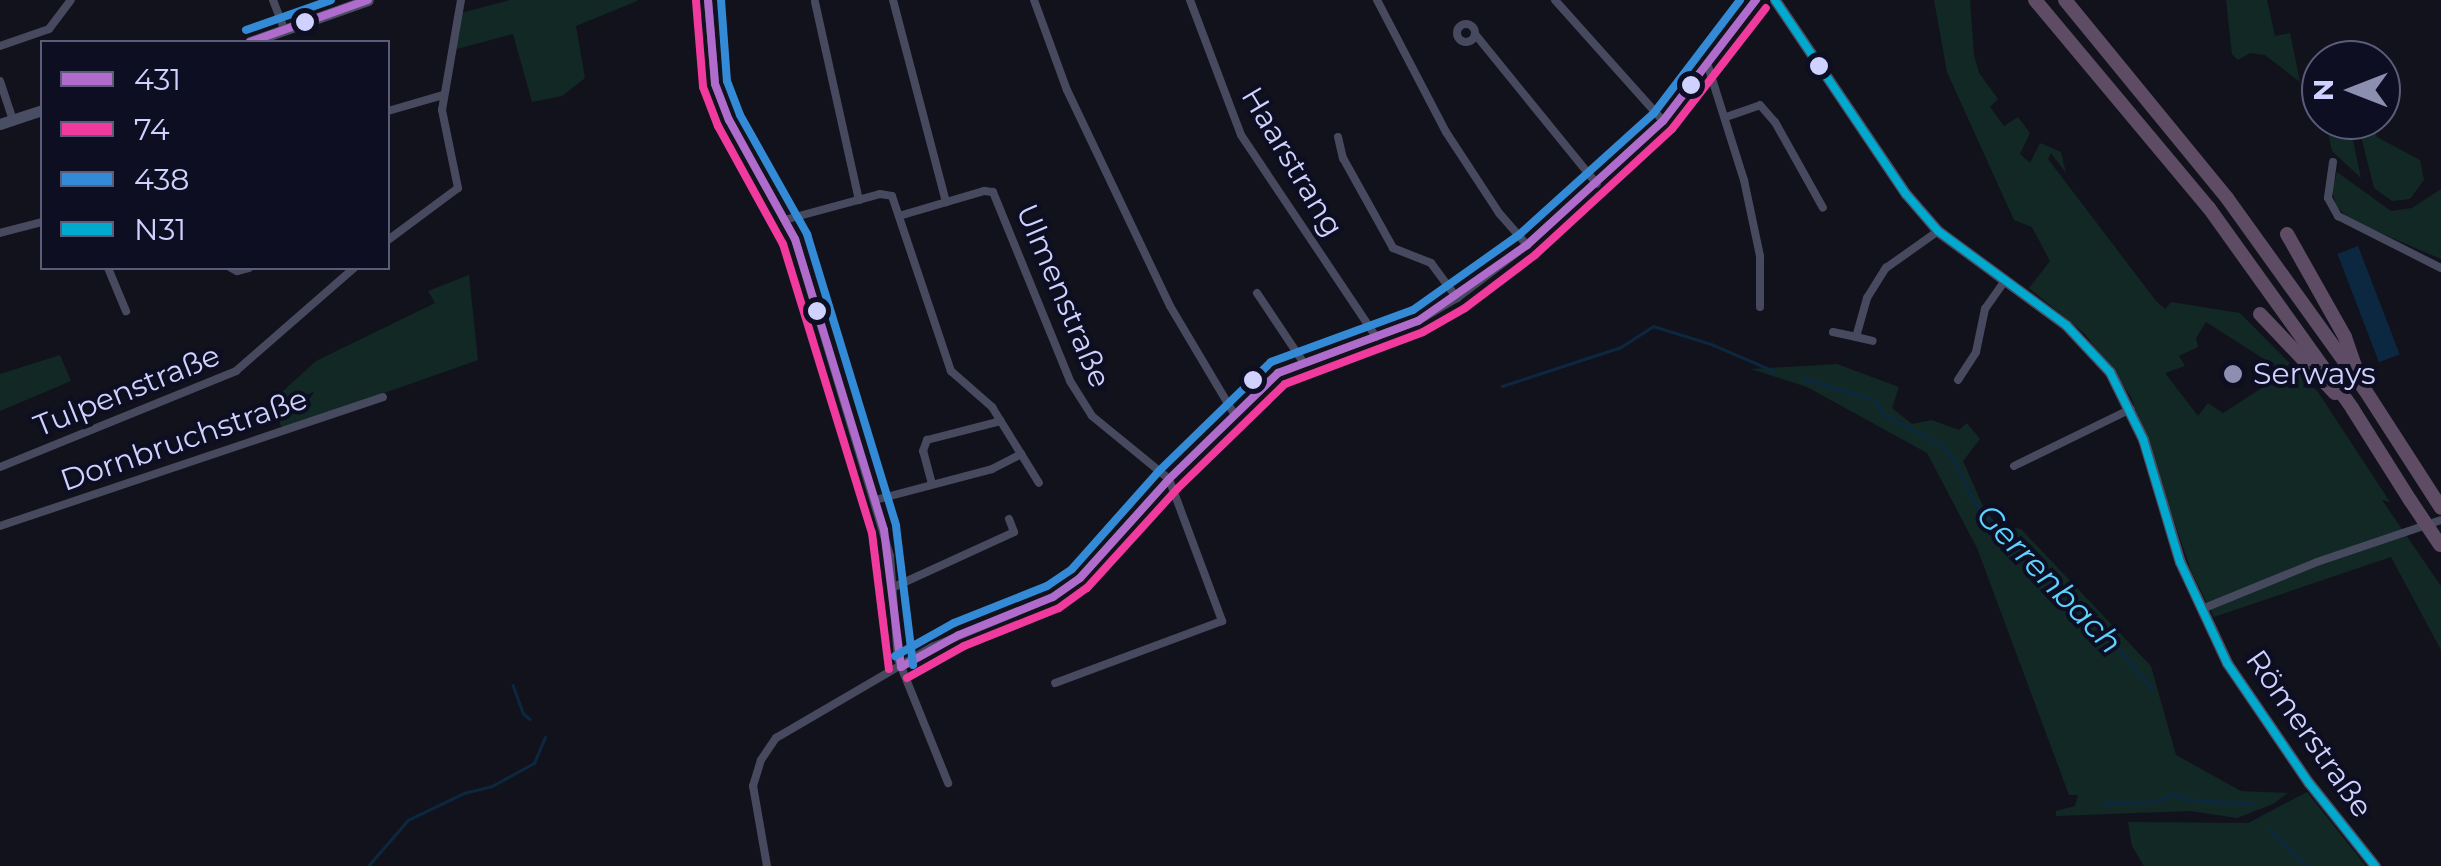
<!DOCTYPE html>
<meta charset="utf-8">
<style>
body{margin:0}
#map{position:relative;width:2441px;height:866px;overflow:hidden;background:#12121d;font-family:Montserrat,sans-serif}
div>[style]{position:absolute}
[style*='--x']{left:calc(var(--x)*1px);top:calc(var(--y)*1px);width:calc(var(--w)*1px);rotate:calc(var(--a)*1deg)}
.green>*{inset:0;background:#112825}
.water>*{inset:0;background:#0c2840;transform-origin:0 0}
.stream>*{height:2.5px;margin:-1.25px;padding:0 1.25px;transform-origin:1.25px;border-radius:1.25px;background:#0c2840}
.street>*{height:8px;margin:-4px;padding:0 4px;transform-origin:4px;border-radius:4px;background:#474a5e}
.street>.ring{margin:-4px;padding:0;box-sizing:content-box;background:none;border:8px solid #474a5e;border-radius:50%}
.secondary>*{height:11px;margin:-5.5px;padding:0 5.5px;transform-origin:5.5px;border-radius:5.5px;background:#494e64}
.highway>*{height:14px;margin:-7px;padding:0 7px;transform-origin:7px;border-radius:7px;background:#5d4c64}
.highway-bridge>*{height:14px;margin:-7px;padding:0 7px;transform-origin:7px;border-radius:7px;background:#5d4c64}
.bus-1>*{height:8px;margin:-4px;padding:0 4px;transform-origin:4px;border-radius:4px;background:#b06ccc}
.bus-2>*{height:8px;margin:-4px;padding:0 4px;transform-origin:4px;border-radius:4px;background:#f13a9d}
.bus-3>*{height:8px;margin:-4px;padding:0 4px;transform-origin:4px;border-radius:4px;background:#338bd7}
.bus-4>*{height:8px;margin:-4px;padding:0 4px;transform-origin:4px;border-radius:4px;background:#00a9ce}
.dots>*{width:28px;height:28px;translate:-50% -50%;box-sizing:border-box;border:5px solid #0d0e22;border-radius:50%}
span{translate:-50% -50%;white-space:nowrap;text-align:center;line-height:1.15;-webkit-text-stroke:8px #0d0e22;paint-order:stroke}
.street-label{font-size:30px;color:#cfd2ff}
.poi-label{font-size:30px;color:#cfd2ff}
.left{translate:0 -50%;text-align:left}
.water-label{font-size:32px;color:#5dd2ff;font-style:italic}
.legend{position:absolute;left:40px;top:40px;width:350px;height:230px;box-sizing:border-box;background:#0d0e22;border:2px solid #5b5c7a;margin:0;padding:12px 18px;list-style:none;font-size:30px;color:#cfd2ff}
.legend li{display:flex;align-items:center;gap:20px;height:50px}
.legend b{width:50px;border:2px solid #5b5c7a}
.north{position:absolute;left:2301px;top:40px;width:100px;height:100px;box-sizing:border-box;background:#0d0e22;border:2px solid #5b5c7a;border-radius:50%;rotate:270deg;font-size:28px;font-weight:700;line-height:40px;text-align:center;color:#cfd2ff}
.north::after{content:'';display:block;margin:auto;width:35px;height:45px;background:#8d8fb0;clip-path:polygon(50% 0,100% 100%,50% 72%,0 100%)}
</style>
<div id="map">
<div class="green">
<i style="clip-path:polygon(510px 0,637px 0,637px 1px,576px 26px,585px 78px,562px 96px,532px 102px,513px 34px,453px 50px,461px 13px)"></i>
<i style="clip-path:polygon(evenodd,1934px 0,1970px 0,1974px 55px,1979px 73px,1998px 99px,1990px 107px,2004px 126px,2018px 117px,2030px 133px,2020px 154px,2030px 163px,2040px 143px,2061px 152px,2066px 173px,2051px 153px,2048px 159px,2156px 301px,2165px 309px,2171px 302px,2240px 313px,2318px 392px,2390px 502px,2382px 500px,2441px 586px,2441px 650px,2391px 557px,2214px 617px,2192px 573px,2131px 397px,2085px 334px,2029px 288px,2050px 261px,2032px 227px,2014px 220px,1947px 72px,1934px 0,2206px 322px,2264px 359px,2279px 377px,2223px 413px,2208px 403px,2198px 416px,2165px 373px,2185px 366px,2179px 356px,2198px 347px,2196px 338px,2206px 322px)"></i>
<i style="clip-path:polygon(2226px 0,2267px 0,2275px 36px,2290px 33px,2300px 82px,2265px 55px,2250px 53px,2238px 60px,2232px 54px)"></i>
<i style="clip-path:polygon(2325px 120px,2339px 120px,2342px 131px,2352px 136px,2361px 178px,2332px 151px)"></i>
<i style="clip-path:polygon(2357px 120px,2372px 120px,2377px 137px,2420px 160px,2424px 180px,2410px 199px,2392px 201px,2374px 188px)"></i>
<i style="clip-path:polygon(2337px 172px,2391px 211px,2412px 208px,2441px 189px,2441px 259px,2348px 219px,2336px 205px,2332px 190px)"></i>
<i style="clip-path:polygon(469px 275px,478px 360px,282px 429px,272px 401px,316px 361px,435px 303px,428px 291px)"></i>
<i style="clip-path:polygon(60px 355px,71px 381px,0 411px,0 374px)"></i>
<i style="clip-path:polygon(1837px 364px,1899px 387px,1892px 408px,1912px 424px,1932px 420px,1959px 430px,1967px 423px,1980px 439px,1963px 461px,1991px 524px,2021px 529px,2151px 666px,2176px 755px,2241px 791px,2288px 793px,2273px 804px,2237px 818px,2190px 811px,2056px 816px,2056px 811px,2075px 806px,2078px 795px,2069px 795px,1977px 548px,1927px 453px,1807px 387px,1751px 369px)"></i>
<i style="clip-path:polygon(2307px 792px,2366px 866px,2144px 866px,2132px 846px,2128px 822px,2248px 823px)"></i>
</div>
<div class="water">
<i style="left:2358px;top:246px;width:116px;height:22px;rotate:69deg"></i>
</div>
<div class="stream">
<i style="--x:1802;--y:378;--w:76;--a:16.8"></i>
<i style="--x:1875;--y:400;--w:17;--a:59"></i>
<i style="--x:1884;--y:415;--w:64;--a:27"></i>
<i style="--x:1941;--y:444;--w:22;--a:51"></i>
<i style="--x:1955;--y:461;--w:45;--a:65.1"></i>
<i style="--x:1974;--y:502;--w:39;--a:46"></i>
<i style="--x:2001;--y:530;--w:12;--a:14"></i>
<i style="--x:2013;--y:533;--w:28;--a:67"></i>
<i style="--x:2024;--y:559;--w:19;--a:32"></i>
<i style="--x:2040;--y:569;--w:54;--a:52.5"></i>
<i style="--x:2073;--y:612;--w:30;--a:30"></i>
<i style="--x:2099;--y:627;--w:82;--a:48.9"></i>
<i style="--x:1502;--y:386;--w:125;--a:-18.1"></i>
<i style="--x:1621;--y:347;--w:38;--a:-33"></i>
<i style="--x:1653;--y:326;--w:61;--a:17.2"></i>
<i style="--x:1711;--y:344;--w:69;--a:23.2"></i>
<i style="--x:513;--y:685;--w:30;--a:70"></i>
<i style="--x:523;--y:713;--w:9;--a:41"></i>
<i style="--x:2104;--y:803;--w:51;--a:-1.1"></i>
<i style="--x:2155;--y:802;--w:21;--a:-25"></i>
<i style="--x:2174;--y:793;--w:12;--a:31"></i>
<i style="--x:2184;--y:799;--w:71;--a:4"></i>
<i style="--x:2270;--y:829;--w:52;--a:45"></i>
<i style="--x:368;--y:866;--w:61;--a:-49"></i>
<i style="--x:408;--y:820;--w:62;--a:-25.7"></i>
<i style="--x:464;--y:793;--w:29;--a:-14"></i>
<i style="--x:492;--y:786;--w:48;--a:-28.7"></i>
<i style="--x:534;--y:763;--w:28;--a:-67"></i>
</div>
<div class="street">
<i style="--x:273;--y:0;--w:33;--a:69"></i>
<i style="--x:708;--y:0;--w:84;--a:85.2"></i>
<i style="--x:715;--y:84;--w:39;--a:69"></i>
<i style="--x:729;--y:120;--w:136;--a:61"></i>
<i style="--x:795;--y:239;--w:331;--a:73.3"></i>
<i style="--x:890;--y:556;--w:103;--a:85.6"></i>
<i style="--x:898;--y:659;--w:134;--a:68"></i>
<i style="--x:893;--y:0;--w:209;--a:75.3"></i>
<i style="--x:1034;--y:0;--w:96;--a:69.9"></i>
<i style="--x:1067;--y:90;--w:239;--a:64.5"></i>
<i style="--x:1170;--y:306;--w:123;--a:59.3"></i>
<i style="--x:1190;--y:0;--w:144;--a:69.3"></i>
<i style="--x:1241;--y:135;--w:243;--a:56.2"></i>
<i style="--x:1377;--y:0;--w:149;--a:62.4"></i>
<i style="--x:1446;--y:132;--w:97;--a:56.8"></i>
<i style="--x:1499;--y:213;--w:43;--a:48.8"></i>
<i style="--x:1555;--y:0;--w:162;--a:48.2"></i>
<i style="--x:815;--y:2;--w:203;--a:77.5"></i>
<i class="ring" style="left:1457px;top:24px;width:10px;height:10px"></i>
<i style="--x:1475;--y:34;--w:193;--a:50.9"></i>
<i style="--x:0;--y:46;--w:52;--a:-19.1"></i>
<i style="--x:49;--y:29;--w:36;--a:-53"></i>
<i style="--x:1708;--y:66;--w:120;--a:72.5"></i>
<i style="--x:1744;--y:180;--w:78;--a:78.1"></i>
<i style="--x:1760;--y:256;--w:51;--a:90"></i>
<i style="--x:0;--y:81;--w:41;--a:71.6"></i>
<i style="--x:388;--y:111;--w:57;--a:-16.2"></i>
<i style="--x:1726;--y:117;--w:36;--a:-19"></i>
<i style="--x:1760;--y:105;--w:23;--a:49"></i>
<i style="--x:1775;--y:122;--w:98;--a:60.8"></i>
<i style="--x:1338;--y:137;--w:22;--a:77"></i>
<i style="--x:1343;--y:158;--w:103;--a:60.9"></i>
<i style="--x:1393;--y:248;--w:41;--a:21.5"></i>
<i style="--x:1431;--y:263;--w:44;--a:53.4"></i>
<i style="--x:2333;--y:162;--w:36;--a:98"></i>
<i style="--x:2328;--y:198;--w:21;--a:61"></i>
<i style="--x:2338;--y:216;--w:115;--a:26.8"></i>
<i style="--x:899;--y:216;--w:89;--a:-16.4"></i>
<i style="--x:984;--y:191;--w:9;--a:6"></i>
<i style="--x:993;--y:192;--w:204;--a:67.8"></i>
<i style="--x:1070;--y:381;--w:41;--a:57.8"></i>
<i style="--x:1092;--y:416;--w:99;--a:39.3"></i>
<i style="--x:1169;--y:479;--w:152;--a:69.5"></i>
<i style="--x:1222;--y:621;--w:178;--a:159.6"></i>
<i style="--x:788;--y:219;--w:95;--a:-15.2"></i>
<i style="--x:880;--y:194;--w:12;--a:9"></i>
<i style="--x:892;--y:196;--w:185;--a:71.4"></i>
<i style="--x:951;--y:371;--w:55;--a:41.3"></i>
<i style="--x:992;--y:407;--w:89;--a:58.3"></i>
<i style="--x:0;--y:233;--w:43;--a:-14.7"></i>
<i style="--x:388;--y:240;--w:87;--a:-36.6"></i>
<i style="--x:458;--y:188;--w:80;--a:-101.6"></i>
<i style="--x:442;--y:110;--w:112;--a:-80.2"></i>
<i style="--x:108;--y:268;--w:47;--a:67.3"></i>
<i style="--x:231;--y:268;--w:7;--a:27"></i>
<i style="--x:237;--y:271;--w:12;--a:-14"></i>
<i style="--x:1257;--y:293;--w:83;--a:56.3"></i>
<i style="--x:1833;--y:332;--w:24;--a:12"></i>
<i style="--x:1856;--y:337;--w:41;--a:-74.2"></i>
<i style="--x:1867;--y:298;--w:36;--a:-58"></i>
<i style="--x:1886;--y:268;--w:64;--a:-35.4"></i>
<i style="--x:1856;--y:337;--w:17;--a:13"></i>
<i style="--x:1958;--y:380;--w:33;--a:-57"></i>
<i style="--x:1976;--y:352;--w:44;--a:-78.2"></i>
<i style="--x:1985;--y:309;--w:33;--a:-55"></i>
<i style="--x:2014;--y:466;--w:130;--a:-26"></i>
<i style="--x:0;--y:467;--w:255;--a:-22.1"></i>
<i style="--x:236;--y:371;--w:157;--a:-41.1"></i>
<i style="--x:932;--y:484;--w:34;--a:-105"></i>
<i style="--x:923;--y:451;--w:12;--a:-70"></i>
<i style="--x:927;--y:440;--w:76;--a:-14.4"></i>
<i style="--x:875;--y:500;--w:121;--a:-14.8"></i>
<i style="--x:992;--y:469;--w:33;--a:-27"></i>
<i style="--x:0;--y:526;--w:404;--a:-18.6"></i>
<i style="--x:894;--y:587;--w:132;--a:-24.6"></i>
<i style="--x:1014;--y:532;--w:14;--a:-111"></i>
<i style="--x:2202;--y:609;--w:124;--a:-22.2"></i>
<i style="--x:2317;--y:562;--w:131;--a:-18.7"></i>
<i style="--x:767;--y:866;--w:81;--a:-99.9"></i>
<i style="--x:753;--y:786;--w:27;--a:-73"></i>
<i style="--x:761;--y:760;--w:27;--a:-56"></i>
<i style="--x:776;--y:738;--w:181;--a:-30.3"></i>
<i style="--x:932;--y:647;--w:131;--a:-22.5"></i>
<i style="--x:1053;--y:597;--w:33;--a:-35"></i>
<i style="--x:1080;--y:578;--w:133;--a:-48"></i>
<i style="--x:1169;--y:479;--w:152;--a:-44.2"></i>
<i style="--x:1278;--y:373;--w:149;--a:-20.4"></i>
<i style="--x:1418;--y:321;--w:45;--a:-30.5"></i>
<i style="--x:1457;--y:298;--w:88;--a:-37.1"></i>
<i style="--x:1527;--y:245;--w:184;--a:-42.4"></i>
<i style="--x:1663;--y:121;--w:153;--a:-52.5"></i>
</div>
<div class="secondary">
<i style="--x:1775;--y:0;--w:234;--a:56"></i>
<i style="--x:1906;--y:194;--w:49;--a:49.1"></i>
<i style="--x:1938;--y:231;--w:159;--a:36.3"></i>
<i style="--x:2066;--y:325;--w:64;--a:46.9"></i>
<i style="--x:2110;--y:372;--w:75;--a:63.8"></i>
<i style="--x:2143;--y:439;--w:128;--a:73.3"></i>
<i style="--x:2180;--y:562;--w:111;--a:65"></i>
<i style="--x:2227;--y:663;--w:145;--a:55.7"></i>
<i style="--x:2309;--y:783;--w:106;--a:51.5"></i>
<i style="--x:250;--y:42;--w:125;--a:-19.6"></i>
<i style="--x:0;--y:124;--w:44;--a:-18.4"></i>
</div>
<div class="highway">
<i style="--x:2035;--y:0;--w:271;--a:50.1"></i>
<i style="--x:2209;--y:208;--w:246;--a:54.4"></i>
<i style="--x:2352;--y:408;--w:109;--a:57.8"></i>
<i style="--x:2065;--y:0;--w:256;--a:50.7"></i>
<i style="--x:2227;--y:198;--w:236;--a:54.3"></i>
<i style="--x:2365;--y:390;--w:140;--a:57.2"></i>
<i style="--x:2287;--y:234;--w:118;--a:60.6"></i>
<i style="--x:2345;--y:337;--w:36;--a:71"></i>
<i style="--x:2260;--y:314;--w:109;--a:46.5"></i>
</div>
<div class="highway-bridge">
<i style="--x:2410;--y:500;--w:54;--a:56.3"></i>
</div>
<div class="bus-1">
<i style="--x:708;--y:0;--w:84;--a:85.2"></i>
<i style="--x:715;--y:84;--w:39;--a:69"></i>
<i style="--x:729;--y:120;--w:136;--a:61"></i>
<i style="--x:795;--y:239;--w:304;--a:73"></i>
<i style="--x:884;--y:530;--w:138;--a:82.9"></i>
<i style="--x:250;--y:42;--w:125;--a:-19.6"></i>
<i style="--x:901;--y:667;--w:66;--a:-28.9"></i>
<i style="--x:959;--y:635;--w:101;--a:-22"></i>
<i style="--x:1053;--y:597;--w:33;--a:-35"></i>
<i style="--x:1080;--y:578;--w:133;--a:-48"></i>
<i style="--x:1169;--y:479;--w:152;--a:-44.2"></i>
<i style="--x:1278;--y:373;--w:149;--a:-20.4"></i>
<i style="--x:1418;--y:321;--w:133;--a:-34.9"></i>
<i style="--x:1527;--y:245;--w:184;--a:-42.4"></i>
<i style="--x:1663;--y:121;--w:153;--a:-52.5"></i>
</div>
<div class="bus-2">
<i style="--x:696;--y:1;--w:86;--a:85.3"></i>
<i style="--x:703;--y:87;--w:42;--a:69"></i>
<i style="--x:718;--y:126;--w:135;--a:61.2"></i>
<i style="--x:783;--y:244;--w:302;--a:72.9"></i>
<i style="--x:872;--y:533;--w:137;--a:82.9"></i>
<i style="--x:907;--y:678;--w:65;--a:-29.3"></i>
<i style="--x:964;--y:646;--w:102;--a:-21.8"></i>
<i style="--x:1059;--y:608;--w:34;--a:-36"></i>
<i style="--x:1087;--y:588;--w:135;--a:-47.7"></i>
<i style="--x:1178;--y:488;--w:149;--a:-44.2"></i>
<i style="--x:1285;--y:384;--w:147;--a:-20.6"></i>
<i style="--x:1423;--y:332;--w:48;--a:-29.7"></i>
<i style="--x:1465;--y:308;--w:88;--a:-37.1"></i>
<i style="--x:1535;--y:255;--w:186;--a:-42.6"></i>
<i style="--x:1672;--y:129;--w:153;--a:-52.2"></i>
</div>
<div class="bus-3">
<i style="--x:721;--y:0;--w:81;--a:85.8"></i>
<i style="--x:727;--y:81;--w:36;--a:69"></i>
<i style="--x:740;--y:115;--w:137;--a:60.6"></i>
<i style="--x:807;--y:234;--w:305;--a:73"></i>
<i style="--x:896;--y:526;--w:140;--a:83"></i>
<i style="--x:246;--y:30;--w:90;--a:-19.4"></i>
<i style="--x:895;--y:656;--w:68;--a:-29.2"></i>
<i style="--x:954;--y:623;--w:100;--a:-21.7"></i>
<i style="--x:1047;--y:586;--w:30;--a:-34"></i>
<i style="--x:1072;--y:569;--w:132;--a:-48.4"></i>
<i style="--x:1160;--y:470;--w:155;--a:-44.2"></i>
<i style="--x:1271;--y:362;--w:151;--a:-20.1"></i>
<i style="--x:1413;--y:310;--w:130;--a:-35.3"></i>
<i style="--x:1519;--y:235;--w:182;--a:-42.1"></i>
<i style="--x:1654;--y:113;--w:142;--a:-52.7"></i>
</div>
<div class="bus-4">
<i style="--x:1775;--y:0;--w:234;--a:56"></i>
<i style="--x:1906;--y:194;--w:49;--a:49.1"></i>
<i style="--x:1938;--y:231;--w:159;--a:36.3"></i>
<i style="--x:2066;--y:325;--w:64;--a:46.9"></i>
<i style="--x:2110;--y:372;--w:75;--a:63.8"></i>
<i style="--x:2143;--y:439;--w:128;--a:73.3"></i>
<i style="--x:2180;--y:562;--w:111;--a:65"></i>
<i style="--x:2227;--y:663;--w:145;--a:55.7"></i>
<i style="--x:2309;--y:783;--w:106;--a:51.5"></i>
</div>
<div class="dots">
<i style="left:305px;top:22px;background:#cfd2ff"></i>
<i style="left:1819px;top:66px;background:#cfd2ff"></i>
<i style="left:1691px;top:85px;background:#cfd2ff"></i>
<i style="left:817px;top:311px;background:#cfd2ff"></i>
<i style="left:2233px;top:374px;background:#8d8fb0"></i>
<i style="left:1253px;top:380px;background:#cfd2ff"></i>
</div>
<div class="street-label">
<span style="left:1292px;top:162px;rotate:59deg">Haarstrang</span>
<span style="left:1063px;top:296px;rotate:67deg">Ulmenstraße</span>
<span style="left:127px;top:391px;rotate:-22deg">Tulpenstraße</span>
<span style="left:184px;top:440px;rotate:-19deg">Dornbruchstraße</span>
<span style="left:2309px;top:734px;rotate:55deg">Römerstraße</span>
</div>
<div class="poi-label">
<span class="left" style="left:2253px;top:374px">Serways</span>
</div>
<div class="water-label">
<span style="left:2049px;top:579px;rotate:46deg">Gerrenbach</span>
</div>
<ul class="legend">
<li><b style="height:12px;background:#b06ccc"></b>431</li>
<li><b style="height:12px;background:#f13a9d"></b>74</li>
<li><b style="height:12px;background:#338bd7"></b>438</li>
<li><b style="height:12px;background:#00a9ce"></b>N31</li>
</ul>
<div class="north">N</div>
</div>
